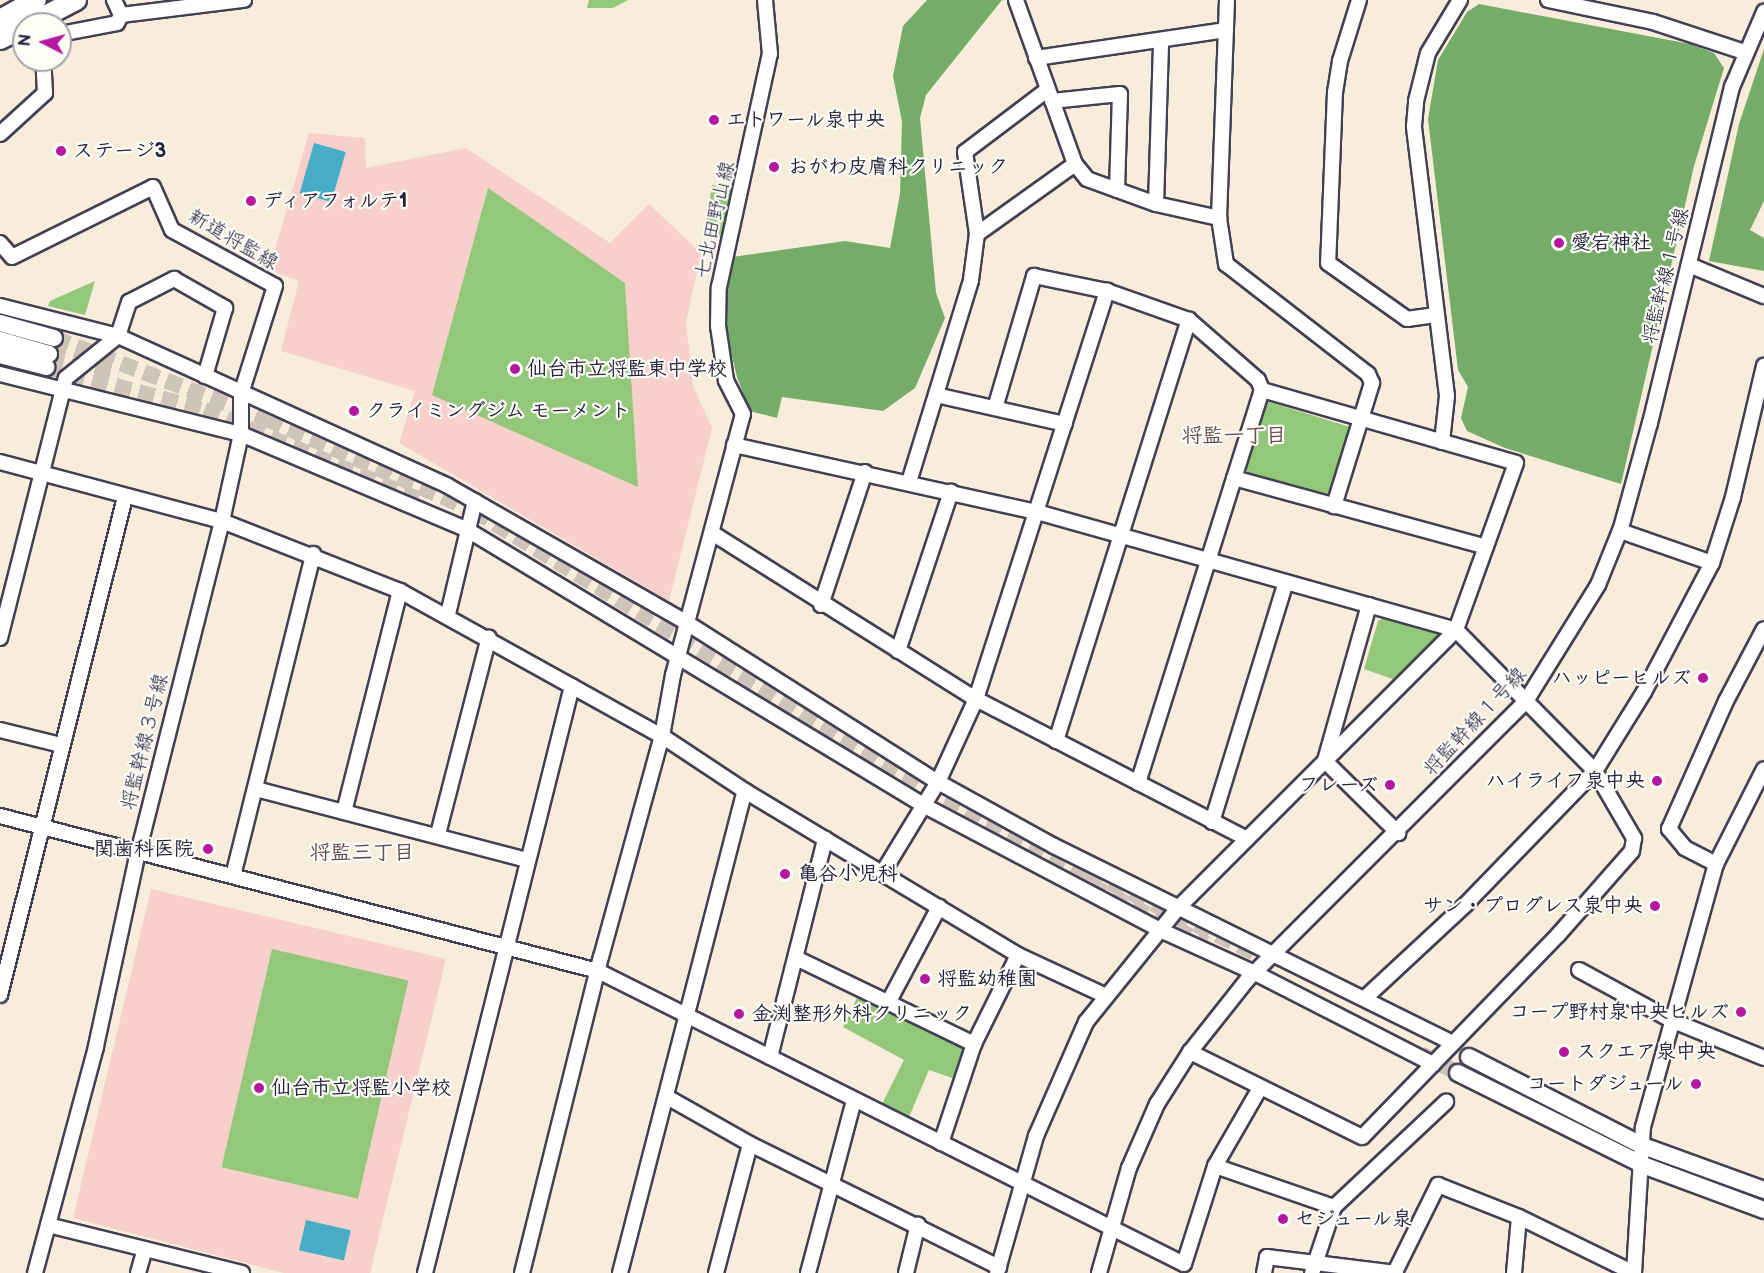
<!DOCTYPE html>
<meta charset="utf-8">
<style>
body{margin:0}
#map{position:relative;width:1764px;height:1273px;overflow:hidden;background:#f8ecda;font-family:"Balsamiq Sans","Klee One",sans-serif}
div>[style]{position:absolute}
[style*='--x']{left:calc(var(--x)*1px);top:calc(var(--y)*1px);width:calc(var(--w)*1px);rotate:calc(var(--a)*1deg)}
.built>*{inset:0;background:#f7d0cc}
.green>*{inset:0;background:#93c779;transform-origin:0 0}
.forest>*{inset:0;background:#76ac69}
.water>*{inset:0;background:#47acc6;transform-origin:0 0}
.major-tunnel>*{height:16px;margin-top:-8px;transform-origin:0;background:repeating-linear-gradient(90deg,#cdc4ba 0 16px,transparent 0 24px)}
.roads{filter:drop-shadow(2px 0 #424053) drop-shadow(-2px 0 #424053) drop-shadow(0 2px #424053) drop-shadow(0 -2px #424053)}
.minor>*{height:14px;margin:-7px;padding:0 7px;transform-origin:7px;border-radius:7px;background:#fff}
.major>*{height:16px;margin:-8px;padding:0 8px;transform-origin:8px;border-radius:8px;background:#fff}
.highway>*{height:20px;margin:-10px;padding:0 10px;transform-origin:10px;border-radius:10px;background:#fff}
.dots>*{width:16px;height:16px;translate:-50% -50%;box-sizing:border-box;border:3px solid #fdfcf7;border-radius:50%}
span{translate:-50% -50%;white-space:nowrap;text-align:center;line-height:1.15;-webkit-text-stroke:4.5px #fdfcf7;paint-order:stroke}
.poi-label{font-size:20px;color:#22223b;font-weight:700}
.left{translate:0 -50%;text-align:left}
.right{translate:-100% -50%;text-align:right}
.street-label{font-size:20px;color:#22223b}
.neighbourhood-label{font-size:21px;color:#674b4f;font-weight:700}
.north{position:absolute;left:12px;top:12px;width:60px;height:60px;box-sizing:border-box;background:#fdfcf7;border:2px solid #a5a5ac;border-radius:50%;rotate:276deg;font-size:16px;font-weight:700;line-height:24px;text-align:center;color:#22223b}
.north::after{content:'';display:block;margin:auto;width:21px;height:27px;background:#b5179e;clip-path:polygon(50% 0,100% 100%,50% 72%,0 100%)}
</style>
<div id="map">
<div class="built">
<i style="clip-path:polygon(309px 133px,365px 138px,366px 168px,466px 148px,610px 243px,649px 204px,701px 253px,686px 322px,693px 386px,712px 428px,669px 601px,399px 443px,415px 391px,281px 351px,299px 281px,269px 270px)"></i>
<i style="clip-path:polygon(151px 889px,446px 959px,370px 1273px,284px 1273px,73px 1218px)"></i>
</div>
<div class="green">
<i style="clip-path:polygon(589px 0,628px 0,613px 8px,587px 8px)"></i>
<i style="left:712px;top:185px;width:19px;height:51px;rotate:9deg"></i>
<i style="clip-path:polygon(488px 188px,625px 283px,638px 487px,432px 395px)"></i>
<i style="clip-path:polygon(95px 281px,85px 315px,48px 306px,50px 301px)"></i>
<i style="clip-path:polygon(1269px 402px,1350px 427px,1328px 494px,1248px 473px,1245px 468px,1263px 407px)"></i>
<i style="clip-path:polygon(1384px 618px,1441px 635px,1401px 682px,1364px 669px,1378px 621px)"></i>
<i style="left:272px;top:949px;width:140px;height:224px;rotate:13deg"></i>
<i style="clip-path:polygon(857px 998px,963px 1047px,965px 1053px,955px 1079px,929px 1070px,909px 1117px,882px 1104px,904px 1060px,843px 1027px)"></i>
</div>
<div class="forest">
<i style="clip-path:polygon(927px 0,1002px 0,926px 95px,920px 118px,936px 293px,945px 318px,915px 388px,883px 411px,782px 397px,777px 418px,750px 411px,737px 377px,725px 327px,724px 294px,732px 257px,845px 241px,890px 248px,900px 194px,902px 122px,893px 76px,903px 26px)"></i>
<i style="clip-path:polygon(1479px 4px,1690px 44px,1714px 53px,1724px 68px,1694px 166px,1621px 484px,1505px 448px,1467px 431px,1461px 418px,1468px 387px,1458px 370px,1428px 119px,1438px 60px,1467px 12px)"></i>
<i style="clip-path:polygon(1764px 49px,1764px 201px,1750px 230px,1764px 238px,1764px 271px,1709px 261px,1739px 124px)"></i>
</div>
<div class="water">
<i style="left:314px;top:143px;width:33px;height:52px;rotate:16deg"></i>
<i style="left:306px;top:1220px;width:46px;height:31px;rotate:13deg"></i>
</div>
<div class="major-tunnel">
<i style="--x:54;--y:338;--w:228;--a:20.8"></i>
<i style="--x:267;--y:419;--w:227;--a:23.9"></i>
<i style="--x:475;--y:511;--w:504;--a:31.61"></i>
<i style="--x:904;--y:775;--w:208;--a:27.8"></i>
<i style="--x:1088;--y:872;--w:197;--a:25.9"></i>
<i style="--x:49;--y:354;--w:72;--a:14.4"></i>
<i style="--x:46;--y:367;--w:164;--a:15.2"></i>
<i style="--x:204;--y:410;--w:237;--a:22.6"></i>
<i style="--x:1090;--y:885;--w:130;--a:27"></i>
<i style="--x:1421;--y:1054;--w:42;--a:27.2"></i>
</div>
<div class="roads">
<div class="minor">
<i style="--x:1227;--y:0;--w:218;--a:92.1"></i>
<i style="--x:1219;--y:218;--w:47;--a:81.3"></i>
<i style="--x:1226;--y:264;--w:180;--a:37.8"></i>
<i style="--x:1368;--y:374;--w:10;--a:66"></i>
<i style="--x:1372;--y:383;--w:129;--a:107.2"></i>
<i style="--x:1359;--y:0;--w:64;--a:107.3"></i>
<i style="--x:1340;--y:61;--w:31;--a:99"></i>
<i style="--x:1335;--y:92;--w:171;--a:92.3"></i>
<i style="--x:1328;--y:263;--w:97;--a:35.3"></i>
<i style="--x:1407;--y:319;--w:29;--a:-8"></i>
<i style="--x:1548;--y:0;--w:107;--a:11.8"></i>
<i style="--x:1653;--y:22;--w:96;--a:18.2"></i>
<i style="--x:121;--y:15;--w:124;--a:-7"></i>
<i style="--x:60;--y:34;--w:58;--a:-10.9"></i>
<i style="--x:117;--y:23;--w:9;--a:-63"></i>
<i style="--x:121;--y:15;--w:17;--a:-115"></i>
<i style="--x:1036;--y:58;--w:192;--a:-8.4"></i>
<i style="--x:1052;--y:101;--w:68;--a:-5.9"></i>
<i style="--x:1120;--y:94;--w:96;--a:91.8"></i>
<i style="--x:0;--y:134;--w:61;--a:-42.3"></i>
<i style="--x:45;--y:93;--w:33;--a:-93"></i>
<i style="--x:1075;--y:164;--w:19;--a:51"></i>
<i style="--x:1087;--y:179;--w:73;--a:19.9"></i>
<i style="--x:1156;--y:204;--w:65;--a:12.5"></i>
<i style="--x:1156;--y:204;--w:163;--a:-88.2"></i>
<i style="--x:977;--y:234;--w:83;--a:-98.3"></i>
<i style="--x:965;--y:152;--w:103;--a:-37.1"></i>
<i style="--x:0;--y:243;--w:18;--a:49"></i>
<i style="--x:12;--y:257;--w:157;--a:-26.4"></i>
<i style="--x:153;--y:187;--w:47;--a:66.2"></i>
<i style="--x:172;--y:230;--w:117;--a:28.5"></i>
<i style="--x:275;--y:286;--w:113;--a:107.5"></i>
<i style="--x:241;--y:394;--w:40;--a:90"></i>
<i style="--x:241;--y:434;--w:89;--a:102.3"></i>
<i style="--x:222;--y:521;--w:341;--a:104.2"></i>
<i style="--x:138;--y:852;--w:199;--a:102.2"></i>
<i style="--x:96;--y:1047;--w:234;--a:105.1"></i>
<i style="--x:1689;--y:265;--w:81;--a:22.5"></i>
<i style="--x:0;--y:306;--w:122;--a:14.3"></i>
<i style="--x:118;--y:336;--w:362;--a:24.4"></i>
<i style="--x:448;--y:486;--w:275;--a:29.8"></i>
<i style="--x:687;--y:623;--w:297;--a:32.4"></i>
<i style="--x:938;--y:782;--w:132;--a:28.9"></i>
<i style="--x:1054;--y:846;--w:444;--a:26.3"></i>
<i style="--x:0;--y:374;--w:248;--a:14"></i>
<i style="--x:241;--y:434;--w:244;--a:22.9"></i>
<i style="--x:466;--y:529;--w:536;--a:31.11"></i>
<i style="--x:925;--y:806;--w:263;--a:27.8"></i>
<i style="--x:1158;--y:929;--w:107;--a:24.4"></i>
<i style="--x:1255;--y:973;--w:200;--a:27.1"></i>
<i style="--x:936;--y:395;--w:132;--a:12.7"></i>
<i style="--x:995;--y:408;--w:138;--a:-73.5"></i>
<i style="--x:1034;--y:276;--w:75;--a:11.6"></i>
<i style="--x:1107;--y:291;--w:87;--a:19.5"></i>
<i style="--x:1189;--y:320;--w:91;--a:41"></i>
<i style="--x:1258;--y:380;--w:11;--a:68"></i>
<i style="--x:1262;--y:390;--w:264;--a:16"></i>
<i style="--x:1516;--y:463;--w:177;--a:109.8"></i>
<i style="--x:1456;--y:630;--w:393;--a:135"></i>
<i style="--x:1178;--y:908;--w:146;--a:128.9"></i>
<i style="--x:1086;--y:1022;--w:124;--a:113.7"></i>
<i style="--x:1036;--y:1136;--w:142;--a:105.9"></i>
<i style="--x:1442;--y:442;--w:46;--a:-83.8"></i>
<i style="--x:1447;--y:396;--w:272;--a:-97"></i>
<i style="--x:1414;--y:126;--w:25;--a:-85"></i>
<i style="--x:1416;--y:101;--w:49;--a:-76"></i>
<i style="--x:1428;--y:53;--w:62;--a:-58.9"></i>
<i style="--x:734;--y:445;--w:310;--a:12.5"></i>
<i style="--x:1037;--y:512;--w:435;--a:15.7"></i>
<i style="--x:1456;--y:630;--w:198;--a:45.4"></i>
<i style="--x:1595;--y:771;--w:78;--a:59.8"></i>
<i style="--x:1634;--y:838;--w:13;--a:99"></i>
<i style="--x:1632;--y:851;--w:112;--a:131.4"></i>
<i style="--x:1558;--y:935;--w:281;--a:134.1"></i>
<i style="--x:1362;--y:1137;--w:192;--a:-153.7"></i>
<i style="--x:0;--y:462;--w:230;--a:14.9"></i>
<i style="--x:222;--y:521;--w:191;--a:21.5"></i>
<i style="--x:400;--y:591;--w:299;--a:29"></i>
<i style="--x:662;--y:736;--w:100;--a:33.5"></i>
<i style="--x:745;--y:791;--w:318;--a:31"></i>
<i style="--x:1018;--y:955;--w:97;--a:25"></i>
<i style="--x:1234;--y:478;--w:261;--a:15.3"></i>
<i style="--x:909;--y:482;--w:211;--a:-72.9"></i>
<i style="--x:971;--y:280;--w:46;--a:-82.6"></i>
<i style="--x:977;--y:234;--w:120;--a:-35.5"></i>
<i style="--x:1075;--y:164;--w:174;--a:-109.8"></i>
<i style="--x:1620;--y:531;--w:97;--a:19.2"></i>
<i style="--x:712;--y:533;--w:312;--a:32.2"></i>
<i style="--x:976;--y:699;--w:305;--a:27.3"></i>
<i style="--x:821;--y:605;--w:140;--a:-71.7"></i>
<i style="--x:1369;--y:605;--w:162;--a:105.8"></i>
<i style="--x:1325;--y:761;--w:103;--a:44.6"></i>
<i style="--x:448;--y:614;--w:116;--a:-76.6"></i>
<i style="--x:0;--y:638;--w:268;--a:-75.8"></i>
<i style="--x:66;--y:378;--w:67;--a:-38.9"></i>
<i style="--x:118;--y:336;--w:36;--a:-72"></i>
<i style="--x:129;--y:302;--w:51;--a:-27.1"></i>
<i style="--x:174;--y:279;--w:59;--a:29.6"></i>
<i style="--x:225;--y:308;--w:71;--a:106.4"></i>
<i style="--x:898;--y:651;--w:168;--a:-71.6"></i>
<i style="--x:0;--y:730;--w:63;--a:13.8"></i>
<i style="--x:1056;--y:741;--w:442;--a:-72.5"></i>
<i style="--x:1138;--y:783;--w:412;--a:-72.5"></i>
<i style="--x:256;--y:789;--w:280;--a:14.7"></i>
<i style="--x:344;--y:812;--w:228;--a:-75.8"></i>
<i style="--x:0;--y:816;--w:618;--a:14.53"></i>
<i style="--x:598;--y:971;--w:655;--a:26.57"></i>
<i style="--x:1184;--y:1264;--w:103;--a:-72.4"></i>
<i style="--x:1215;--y:1166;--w:90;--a:-60"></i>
<i style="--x:1212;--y:822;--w:251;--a:-72.9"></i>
<i style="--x:438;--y:834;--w:203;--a:-75.5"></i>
<i style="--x:1716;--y:864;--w:35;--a:-153"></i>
<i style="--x:1685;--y:848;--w:25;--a:-130"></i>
<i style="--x:1669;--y:829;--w:140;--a:-66"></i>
<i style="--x:1726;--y:701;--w:81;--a:-62.2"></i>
<i style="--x:883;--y:872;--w:105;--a:-58.6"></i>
<i style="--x:938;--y:782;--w:91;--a:-65.4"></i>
<i style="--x:976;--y:699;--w:429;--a:-72.2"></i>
<i style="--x:233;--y:876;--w:332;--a:-76"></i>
<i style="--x:796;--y:958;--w:198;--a:25.8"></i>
<i style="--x:1579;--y:970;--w:105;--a:28.5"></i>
<i style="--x:1671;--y:1020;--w:100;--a:22.2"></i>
<i style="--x:0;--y:995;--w:513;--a:-75.91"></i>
<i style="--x:1365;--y:998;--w:138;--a:-42.9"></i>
<i style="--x:1466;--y:904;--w:185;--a:-45.9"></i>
<i style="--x:1595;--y:771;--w:93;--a:-58.2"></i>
<i style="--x:1644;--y:692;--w:146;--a:-62.2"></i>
<i style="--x:1712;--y:563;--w:69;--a:-72.3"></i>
<i style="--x:1733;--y:497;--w:135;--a:-76.7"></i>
<i style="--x:888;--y:1003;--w:109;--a:-62"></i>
<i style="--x:770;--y:1057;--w:225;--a:-75.8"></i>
<i style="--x:667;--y:1097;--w:95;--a:29.5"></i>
<i style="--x:750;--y:1144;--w:278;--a:26.3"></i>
<i style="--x:941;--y:1143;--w:104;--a:-71.6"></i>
<i style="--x:974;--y:1044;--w:99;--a:-63.7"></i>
<i style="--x:1215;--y:1166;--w:126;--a:19"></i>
<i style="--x:1334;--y:1207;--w:154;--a:-43.2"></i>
<i style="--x:48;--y:1225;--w:200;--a:13.9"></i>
<i style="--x:1396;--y:1270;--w:95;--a:-63.7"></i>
<i style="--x:1438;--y:1185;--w:87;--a:21.6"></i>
<i style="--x:1519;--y:1217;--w:128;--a:26"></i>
<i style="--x:138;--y:1273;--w:25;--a:-74"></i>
<i style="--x:425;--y:1273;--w:605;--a:-75.94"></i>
<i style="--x:522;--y:1273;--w:326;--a:-76"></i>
<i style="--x:601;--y:957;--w:229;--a:-74.6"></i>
<i style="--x:662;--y:736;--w:62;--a:-79.8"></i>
<i style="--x:673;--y:675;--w:270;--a:-75"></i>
<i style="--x:743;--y:414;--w:38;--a:-117"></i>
<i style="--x:726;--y:380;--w:55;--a:-98.4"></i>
<i style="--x:718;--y:326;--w:39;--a:-89"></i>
<i style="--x:719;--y:287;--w:239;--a:-77.7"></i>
<i style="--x:770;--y:54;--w:54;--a:-95.3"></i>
<i style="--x:620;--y:1273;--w:498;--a:-75.5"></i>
<i style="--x:716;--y:1273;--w:133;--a:-75.2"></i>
<i style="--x:808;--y:1273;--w:179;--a:-75.1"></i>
<i style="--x:906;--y:1273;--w:50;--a:-76.2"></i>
<i style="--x:1099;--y:1273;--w:109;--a:-74.1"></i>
<i style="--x:1129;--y:1168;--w:70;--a:-66.4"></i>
<i style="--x:1157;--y:1104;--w:62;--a:-57.6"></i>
<i style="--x:1190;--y:1052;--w:92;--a:-51.6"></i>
<i style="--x:1247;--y:980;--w:395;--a:-45"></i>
<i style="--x:1526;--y:701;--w:137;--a:-58.2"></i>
<i style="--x:1598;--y:585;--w:61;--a:-68"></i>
<i style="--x:1621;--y:528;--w:109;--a:-74.6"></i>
<i style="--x:1650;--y:423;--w:346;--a:-76.3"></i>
<i style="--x:1732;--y:87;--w:82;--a:-66.9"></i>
<i style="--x:1264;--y:1273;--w:16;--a:-79"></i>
<i style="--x:1267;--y:1257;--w:130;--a:7.1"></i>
<i style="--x:1312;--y:1273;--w:70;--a:-71.6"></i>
<i style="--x:1514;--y:1273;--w:56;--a:-84.9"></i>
<i style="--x:1634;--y:1273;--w:146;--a:-86.5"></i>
<i style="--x:1643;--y:1127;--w:273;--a:-74.5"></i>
<i style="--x:1716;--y:864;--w:106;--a:-63.2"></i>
</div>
<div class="major">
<i style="--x:0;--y:323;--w:56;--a:15.5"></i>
<i style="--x:0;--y:340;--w:51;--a:15.9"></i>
<i style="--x:0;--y:355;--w:48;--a:14.6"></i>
<i style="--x:1469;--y:1057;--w:195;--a:27.1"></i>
<i style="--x:1643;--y:1146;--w:129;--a:20"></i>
<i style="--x:1458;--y:1073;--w:207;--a:26.4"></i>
<i style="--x:1643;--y:1165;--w:129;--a:20.4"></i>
</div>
<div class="highway">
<i style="--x:0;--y:20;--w:41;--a:-29.1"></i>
<i style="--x:30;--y:24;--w:52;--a:-27.6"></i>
<i style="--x:0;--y:39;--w:27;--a:-27"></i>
</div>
</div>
<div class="dots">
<i style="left:714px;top:120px;background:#b5179e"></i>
<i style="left:61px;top:151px;background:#b5179e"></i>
<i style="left:774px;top:167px;background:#b5179e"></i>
<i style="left:251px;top:201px;background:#b5179e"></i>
<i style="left:1559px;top:243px;background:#b5179e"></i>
<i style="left:515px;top:369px;background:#b5179e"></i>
<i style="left:354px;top:411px;background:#b5179e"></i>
<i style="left:1703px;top:678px;background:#b5179e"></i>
<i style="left:1657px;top:781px;background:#b5179e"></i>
<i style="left:1390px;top:785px;background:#b5179e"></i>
<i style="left:208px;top:849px;background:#b5179e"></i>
<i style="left:785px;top:874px;background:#b5179e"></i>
<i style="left:1655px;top:906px;background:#b5179e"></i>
<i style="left:925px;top:979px;background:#b5179e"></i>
<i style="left:1741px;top:1012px;background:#b5179e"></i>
<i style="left:739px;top:1014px;background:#b5179e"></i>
<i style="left:1564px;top:1052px;background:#b5179e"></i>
<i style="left:1696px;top:1084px;background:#b5179e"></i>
<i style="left:259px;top:1088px;background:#b5179e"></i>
<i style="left:1283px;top:1219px;background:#b5179e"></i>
</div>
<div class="poi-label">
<span class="left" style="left:726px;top:120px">エトワール泉中央</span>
<span class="left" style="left:73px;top:151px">ステージ3</span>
<span class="left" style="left:788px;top:167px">おがわ皮膚科クリニック</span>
<span class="left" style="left:263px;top:201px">ディアフォルテ1</span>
<span class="left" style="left:1571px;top:243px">愛宕神社</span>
<span class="left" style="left:527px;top:369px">仙台市立将監東中学校</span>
<span class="left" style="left:366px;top:411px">クライミングジム モーメント</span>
<span class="right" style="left:1691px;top:678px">ハッピーヒルズ</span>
<span class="right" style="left:1645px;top:781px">ハイライフ泉中央</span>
<span class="right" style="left:1378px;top:785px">フレーズ</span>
<span class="right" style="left:194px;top:849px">関歯科医院</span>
<span class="left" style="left:798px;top:874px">亀谷小児科</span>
<span class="right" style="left:1643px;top:906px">サン・プログレス泉中央</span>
<span class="left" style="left:937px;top:979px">将監幼稚園</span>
<span class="right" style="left:1729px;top:1012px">コープ野村泉中央ヒルズ</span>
<span class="left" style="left:752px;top:1014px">金渕整形外科クリニック</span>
<span class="left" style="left:1576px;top:1052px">スクエア泉中央</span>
<span class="right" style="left:1684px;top:1084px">コートダジュール</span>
<span class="left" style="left:271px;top:1088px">仙台市立将監小学校</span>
<span class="left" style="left:1295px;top:1219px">セジュール泉</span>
</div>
<div class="street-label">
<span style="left:715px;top:220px;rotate:-77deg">七北田野山線</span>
<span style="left:233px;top:240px;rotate:30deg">新道将監線</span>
<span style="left:1666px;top:276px;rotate:-76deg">将監幹線１号線</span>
<span style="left:1475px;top:722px;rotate:-47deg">将監幹線１号線</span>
<span style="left:145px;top:742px;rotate:-76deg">将監幹線３号線</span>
</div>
<div class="neighbourhood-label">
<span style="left:1234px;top:436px">将監一丁目</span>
<span style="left:362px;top:853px">将監三丁目</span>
</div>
<div class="north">N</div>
</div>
